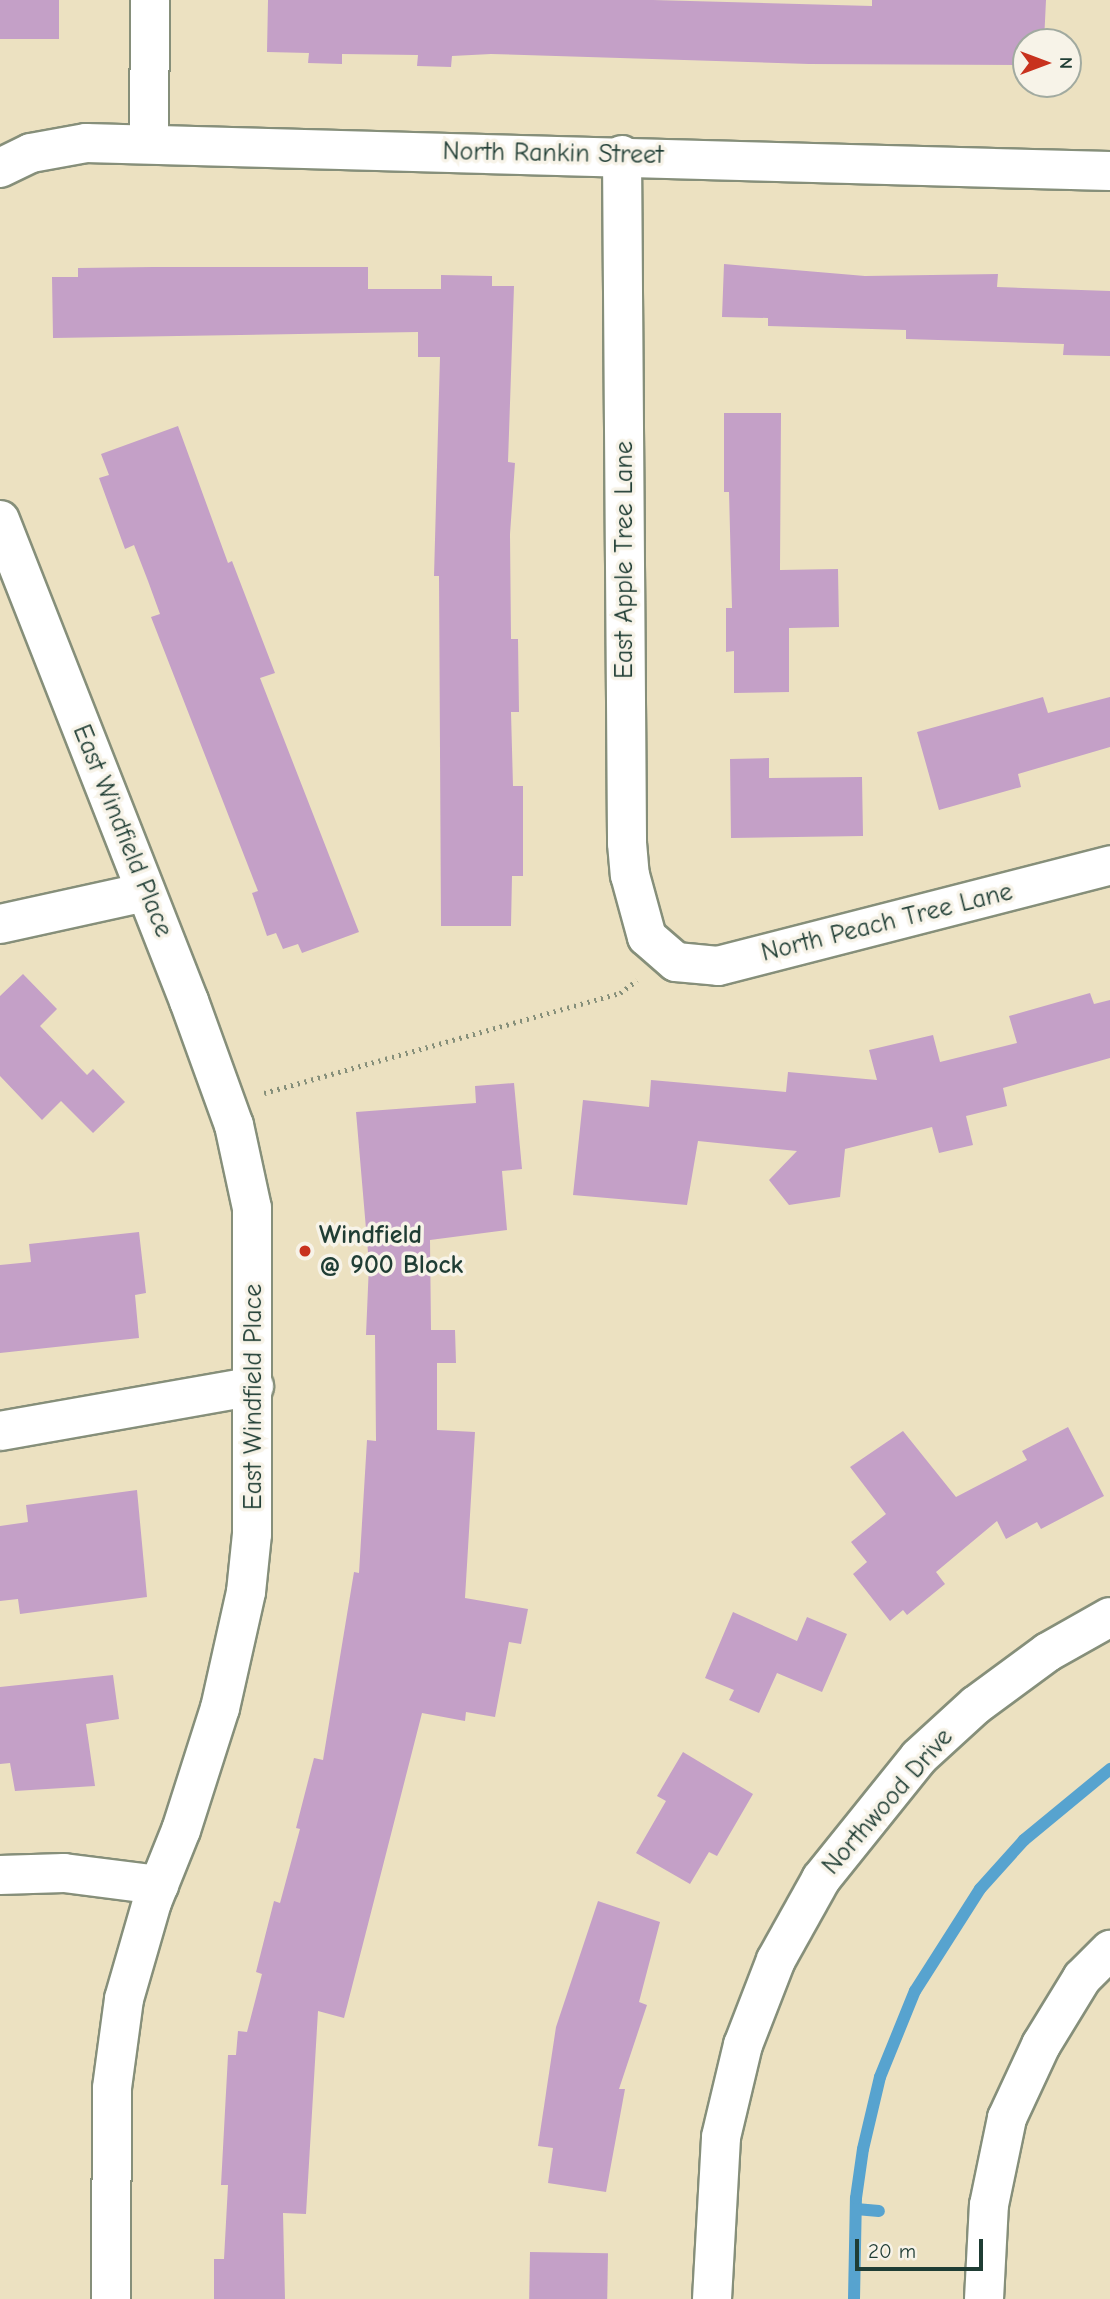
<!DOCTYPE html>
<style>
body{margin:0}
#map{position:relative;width:1110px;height:2299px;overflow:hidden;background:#ece1c1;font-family:"Comic Neue",sans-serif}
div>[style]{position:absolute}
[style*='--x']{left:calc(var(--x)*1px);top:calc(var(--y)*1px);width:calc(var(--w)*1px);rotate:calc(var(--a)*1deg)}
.stream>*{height:12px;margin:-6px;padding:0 6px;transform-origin:6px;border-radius:6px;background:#57a3cf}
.building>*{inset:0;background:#c4a0c7;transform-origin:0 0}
.path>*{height:4.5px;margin-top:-2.25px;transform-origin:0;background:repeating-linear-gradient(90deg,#868f7a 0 2px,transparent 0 7px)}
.roads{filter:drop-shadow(2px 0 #868f7a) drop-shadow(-2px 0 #868f7a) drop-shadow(0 2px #868f7a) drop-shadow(0 -2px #868f7a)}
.minor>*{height:38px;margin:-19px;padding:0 19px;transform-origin:19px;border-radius:19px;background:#fff}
.dots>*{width:19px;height:19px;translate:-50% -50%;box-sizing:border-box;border:4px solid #f7f3e8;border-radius:50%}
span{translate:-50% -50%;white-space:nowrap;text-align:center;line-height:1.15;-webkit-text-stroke:7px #f7f3e8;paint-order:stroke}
.street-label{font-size:26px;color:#1f3d34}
.poi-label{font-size:26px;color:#1f3d34;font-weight:700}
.left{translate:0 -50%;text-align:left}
.north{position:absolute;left:1012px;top:28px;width:70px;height:70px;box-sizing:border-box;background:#f7f3e8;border:2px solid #a1aaa0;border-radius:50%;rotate:90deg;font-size:19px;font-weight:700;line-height:28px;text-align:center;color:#1f3d34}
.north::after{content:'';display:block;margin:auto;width:24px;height:32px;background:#c8321e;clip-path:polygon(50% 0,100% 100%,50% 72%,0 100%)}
.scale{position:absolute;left:855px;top:2239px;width:128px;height:32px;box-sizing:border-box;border:4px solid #1f3d34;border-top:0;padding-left:9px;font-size:21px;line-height:24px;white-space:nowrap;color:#1f3d34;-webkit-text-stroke:5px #f7f3e8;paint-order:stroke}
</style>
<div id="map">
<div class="stream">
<i style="--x:856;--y:2209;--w:23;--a:5"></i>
<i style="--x:854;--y:2299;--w:101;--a:-88.9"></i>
<i style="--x:856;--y:2198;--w:49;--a:-81.9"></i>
<i style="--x:863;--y:2149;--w:74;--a:-76.7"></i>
<i style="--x:880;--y:2077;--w:93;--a:-67.9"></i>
<i style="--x:915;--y:1991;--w:121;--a:-57.5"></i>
<i style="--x:980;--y:1889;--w:66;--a:-48.1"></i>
<i style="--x:1024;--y:1840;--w:112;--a:-39.5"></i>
</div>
<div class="building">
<i style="left:0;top:0;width:59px;height:39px"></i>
<i style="clip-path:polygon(268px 0,653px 0,872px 6px,872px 0,1046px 0,1044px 42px,1026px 42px,1026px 65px,809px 64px,491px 54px,452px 56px,451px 67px,417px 66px,418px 55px,342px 54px,342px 64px,308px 63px,309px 53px,267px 52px)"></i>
<i style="clip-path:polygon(724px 264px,865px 276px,998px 274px,997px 287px,1110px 291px,1110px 356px,1063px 355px,1064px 344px,906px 339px,906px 330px,768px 326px,768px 318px,722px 317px)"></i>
<i style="clip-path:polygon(153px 267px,368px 267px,368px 289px,441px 289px,441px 275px,492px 276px,492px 286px,514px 286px,508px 462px,515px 463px,510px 534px,511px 639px,518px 639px,519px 712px,511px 712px,513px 786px,523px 786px,523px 876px,512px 876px,511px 926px,441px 926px,439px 576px,434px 576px,440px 357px,418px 357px,418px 332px,53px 338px,52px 277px,78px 277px,78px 268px)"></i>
<i style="clip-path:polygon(724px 413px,781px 413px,780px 570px,838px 569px,839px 627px,789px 628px,789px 692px,734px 693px,734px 651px,726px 652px,726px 608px,732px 608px,729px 492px,724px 492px)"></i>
<i style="clip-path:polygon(178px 426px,228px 563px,232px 561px,275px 673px,260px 678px,359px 932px,302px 953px,298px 944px,283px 949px,276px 933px,267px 936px,252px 893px,258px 891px,151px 617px,160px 614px,148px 581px,134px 545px,125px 549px,99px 478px,109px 475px,101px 454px)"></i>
<i style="clip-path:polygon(1043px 697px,1048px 713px,1110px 697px,1110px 747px,1018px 774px,1021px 787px,939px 810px,917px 732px)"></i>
<i style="clip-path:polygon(769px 758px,769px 778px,862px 777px,863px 836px,731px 838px,730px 759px)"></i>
<i style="clip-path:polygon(23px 974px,57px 1009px,40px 1026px,87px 1075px,93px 1069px,125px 1102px,93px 1133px,61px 1101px,42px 1120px,0 1076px,0 996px)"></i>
<i style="clip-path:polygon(1090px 993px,1094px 1004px,1110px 1000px,1110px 1058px,1003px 1088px,1007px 1106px,966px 1116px,973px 1145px,939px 1153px,932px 1127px,845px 1149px,840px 1197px,789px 1205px,769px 1180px,797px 1151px,698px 1141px,687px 1205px,573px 1195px,583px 1100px,649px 1107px,651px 1080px,786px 1092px,788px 1072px,877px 1080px,869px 1050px,933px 1035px,940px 1062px,1017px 1043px,1009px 1016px)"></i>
<i style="clip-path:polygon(514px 1083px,522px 1169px,502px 1171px,507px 1230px,430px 1240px,431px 1330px,455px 1330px,456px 1363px,437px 1363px,437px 1430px,475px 1432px,465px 1598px,528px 1609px,521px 1644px,509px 1642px,495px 1717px,466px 1712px,465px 1721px,422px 1713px,344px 2018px,318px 2011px,306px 2214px,283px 2213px,285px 2299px,214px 2299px,214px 2259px,224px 2259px,228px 2185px,221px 2185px,228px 2055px,236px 2055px,238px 2031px,247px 2032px,262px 1974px,256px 1972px,274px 1901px,280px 1903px,300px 1829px,296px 1828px,314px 1758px,323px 1760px,354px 1572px,359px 1573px,367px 1440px,376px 1441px,375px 1335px,366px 1335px,369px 1264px,356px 1112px,476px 1103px,475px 1086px)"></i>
<i style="clip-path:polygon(139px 1232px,146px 1293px,135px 1295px,139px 1338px,0 1353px,0 1265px,31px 1262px,29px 1244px)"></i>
<i style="clip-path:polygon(1068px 1427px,1104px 1496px,1041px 1529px,1037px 1522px,1006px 1539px,997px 1521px,936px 1572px,945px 1584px,907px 1615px,903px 1610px,890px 1621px,853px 1574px,867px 1562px,851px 1542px,886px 1514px,850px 1467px,903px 1431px,956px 1497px,1027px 1460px,1022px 1451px)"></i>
<i style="clip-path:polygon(137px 1490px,147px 1597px,20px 1614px,18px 1599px,0 1601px,0 1526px,28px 1522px,26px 1505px)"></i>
<i style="clip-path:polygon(733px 1612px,797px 1641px,807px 1617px,847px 1634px,822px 1692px,777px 1673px,759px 1713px,729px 1700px,734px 1690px,705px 1678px)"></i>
<i style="clip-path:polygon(113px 1675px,119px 1719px,86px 1724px,95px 1786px,15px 1791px,10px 1763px,0 1764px,0 1687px)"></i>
<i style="clip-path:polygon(683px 1752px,753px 1794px,717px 1856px,709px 1852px,690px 1884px,636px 1853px,666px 1801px,657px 1796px)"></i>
<i style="clip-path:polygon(598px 1901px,660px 1922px,639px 2002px,647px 2005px,619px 2089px,625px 2089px,606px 2192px,548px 2183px,553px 2148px,538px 2146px,556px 2027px)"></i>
<i style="left:530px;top:2252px;width:78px;height:47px;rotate:1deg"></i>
</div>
<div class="path">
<i style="--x:264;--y:1093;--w:370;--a:-15.7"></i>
<i style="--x:620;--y:993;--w:21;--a:-37"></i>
</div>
<div class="roads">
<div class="minor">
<i style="--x:149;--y:144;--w:144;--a:-89.6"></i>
<i style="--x:622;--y:155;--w:688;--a:89.58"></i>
<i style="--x:627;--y:843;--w:32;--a:85"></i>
<i style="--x:630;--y:875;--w:64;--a:74.7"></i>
<i style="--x:647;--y:937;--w:38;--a:41"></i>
<i style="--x:676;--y:962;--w:42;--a:5.4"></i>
<i style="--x:718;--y:966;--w:405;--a:-14.4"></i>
<i style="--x:0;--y:168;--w:34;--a:-26"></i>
<i style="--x:31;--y:153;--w:56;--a:-10.3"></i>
<i style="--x:86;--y:143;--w:1024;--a:1.57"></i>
<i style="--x:0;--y:520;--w:517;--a:68.55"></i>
<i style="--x:189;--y:1001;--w:132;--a:70.1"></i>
<i style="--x:234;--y:1125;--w:85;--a:77.8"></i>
<i style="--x:252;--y:1208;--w:326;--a:90"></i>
<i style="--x:252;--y:1534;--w:58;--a:95.9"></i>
<i style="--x:246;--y:1592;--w:119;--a:102.6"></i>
<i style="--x:220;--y:1708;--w:128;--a:107.7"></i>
<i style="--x:181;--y:1830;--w:78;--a:111.9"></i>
<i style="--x:152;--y:1902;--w:101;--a:106.1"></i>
<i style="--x:124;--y:1999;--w:90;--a:97.7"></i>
<i style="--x:112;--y:2088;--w:211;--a:90.3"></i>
<i style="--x:0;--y:924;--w:149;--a:-12.4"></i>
<i style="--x:0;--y:1431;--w:258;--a:-10"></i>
<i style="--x:0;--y:1875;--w:64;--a:-1.8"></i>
<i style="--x:64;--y:1873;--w:96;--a:7.2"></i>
<i style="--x:712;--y:2299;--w:162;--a:-86.8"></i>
<i style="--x:721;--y:2137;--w:95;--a:-76.6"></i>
<i style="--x:743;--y:2045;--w:91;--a:-68.8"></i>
<i style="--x:776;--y:1960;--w:93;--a:-60.9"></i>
<i style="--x:821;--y:1879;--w:156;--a:-51.2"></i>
<i style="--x:919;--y:1757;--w:77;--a:-42.4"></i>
<i style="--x:976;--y:1705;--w:89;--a:-36.4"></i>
<i style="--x:1048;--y:1652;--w:71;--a:-29.4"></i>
<i style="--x:984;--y:2299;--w:94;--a:-87"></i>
<i style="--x:989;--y:2205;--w:89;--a:-78.3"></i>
<i style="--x:1007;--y:2118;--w:81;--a:-65"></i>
<i style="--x:1041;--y:2045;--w:79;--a:-58.5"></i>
<i style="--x:1082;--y:1978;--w:40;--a:-45"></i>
</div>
</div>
<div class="dots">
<i style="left:305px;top:1251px;background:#c8321e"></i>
</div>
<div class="street-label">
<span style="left:553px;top:154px;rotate:1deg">North Rankin Street</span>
<span style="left:625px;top:560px;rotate:-90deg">East Apple Tree Lane</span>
<span style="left:122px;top:831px;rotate:68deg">East Windfield Place</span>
<span style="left:887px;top:923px;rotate:-14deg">North Peach Tree Lane</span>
<span style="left:254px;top:1397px;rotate:-90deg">East Windfield Place</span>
<span style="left:888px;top:1802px;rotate:-49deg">Northwood Drive</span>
</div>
<div class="poi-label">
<span class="left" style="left:319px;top:1251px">Windfield<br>@ 900 Block</span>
</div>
<div class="north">N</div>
<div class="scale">20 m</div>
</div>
